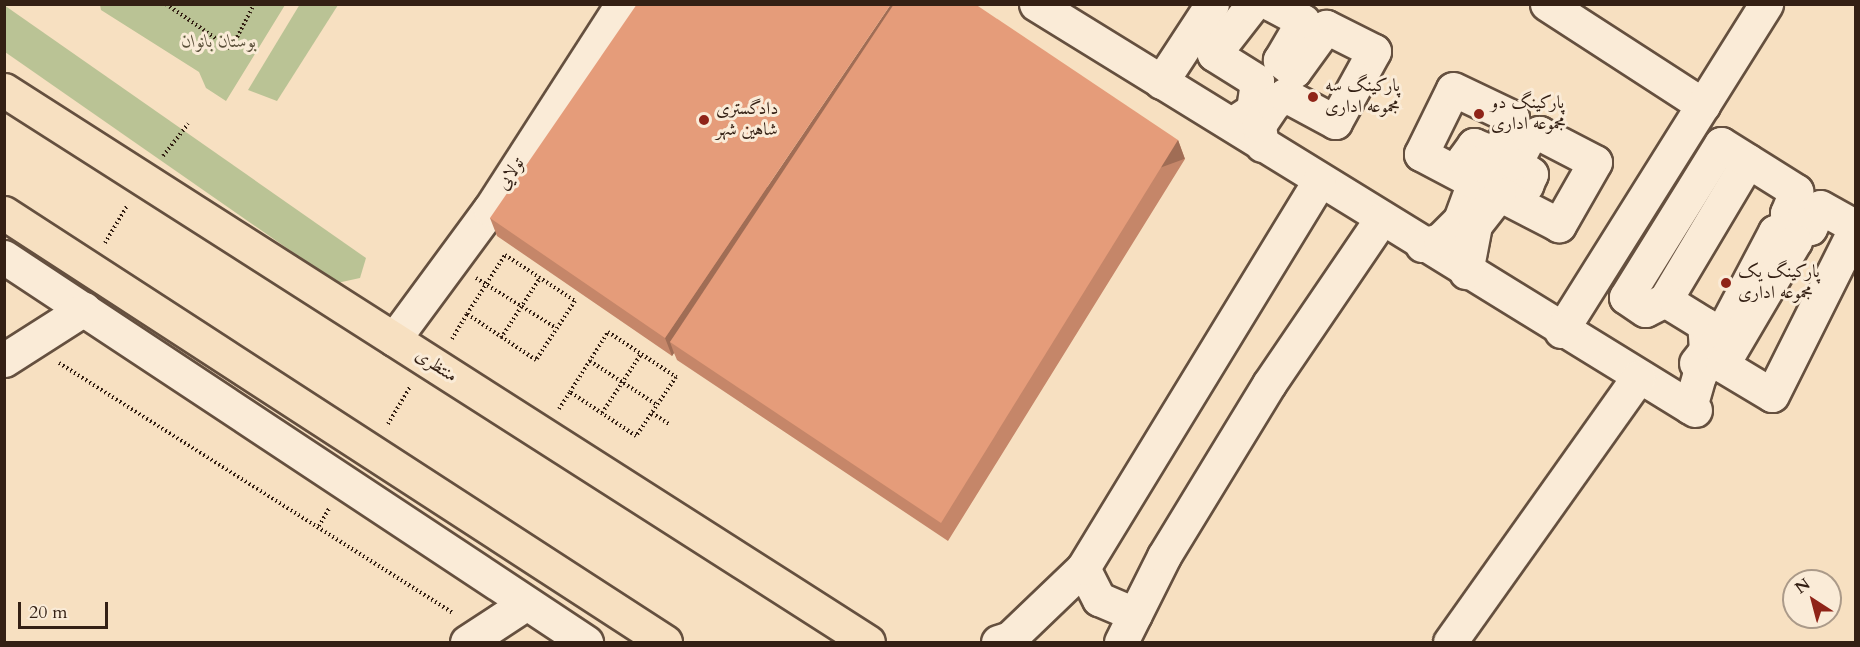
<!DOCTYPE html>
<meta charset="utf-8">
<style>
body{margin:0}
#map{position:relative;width:1860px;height:647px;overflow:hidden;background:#f7e0c1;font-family:Cardo,Amiri,serif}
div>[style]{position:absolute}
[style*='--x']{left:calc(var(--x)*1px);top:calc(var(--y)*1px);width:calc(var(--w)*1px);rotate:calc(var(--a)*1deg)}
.green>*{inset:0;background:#bac395}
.path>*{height:4px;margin-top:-2px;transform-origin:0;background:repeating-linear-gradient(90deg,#342014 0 1.5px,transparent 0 4.5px)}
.roads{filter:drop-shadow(2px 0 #65503f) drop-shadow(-2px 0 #65503f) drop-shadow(0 2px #65503f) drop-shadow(0 -2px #65503f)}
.minor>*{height:33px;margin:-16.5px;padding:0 16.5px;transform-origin:16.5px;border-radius:16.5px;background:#faebd7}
.major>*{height:33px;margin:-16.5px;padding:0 16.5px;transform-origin:16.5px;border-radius:16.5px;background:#f7e0c1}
.wall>*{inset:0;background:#c58669}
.shaded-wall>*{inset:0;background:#a06d55;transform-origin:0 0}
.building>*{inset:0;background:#e59c7a}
.dots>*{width:16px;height:16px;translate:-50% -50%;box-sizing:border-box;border:3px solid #faebd7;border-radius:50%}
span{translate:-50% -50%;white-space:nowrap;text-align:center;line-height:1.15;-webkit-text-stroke:6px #faebd7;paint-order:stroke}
.park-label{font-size:18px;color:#5c513b;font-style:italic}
.poi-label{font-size:18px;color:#342014}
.left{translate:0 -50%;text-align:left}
.street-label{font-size:18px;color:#342014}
.frame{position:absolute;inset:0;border:6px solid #342014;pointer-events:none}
.north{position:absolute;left:1782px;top:569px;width:60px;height:60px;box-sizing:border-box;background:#faebd7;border:2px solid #ab9a89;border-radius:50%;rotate:324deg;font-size:16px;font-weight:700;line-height:24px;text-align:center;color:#342014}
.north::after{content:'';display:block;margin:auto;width:21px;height:27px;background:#8f2418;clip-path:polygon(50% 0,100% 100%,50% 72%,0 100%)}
.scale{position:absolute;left:18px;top:602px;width:90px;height:27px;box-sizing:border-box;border:3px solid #342014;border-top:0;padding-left:8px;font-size:18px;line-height:21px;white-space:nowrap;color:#342014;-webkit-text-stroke:4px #faebd7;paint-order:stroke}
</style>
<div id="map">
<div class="green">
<i style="clip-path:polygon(300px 4px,338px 5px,277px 101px,248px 90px)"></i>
<i style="clip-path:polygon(4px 5px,366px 258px,360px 278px,337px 283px,5px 52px)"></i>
<i style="clip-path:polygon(100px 5px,100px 4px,285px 5px,226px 101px,206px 88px,199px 72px,101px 10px)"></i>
</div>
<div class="path">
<i style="--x:166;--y:4;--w:79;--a:34.7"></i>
<i style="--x:231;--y:49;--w:51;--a:-62.9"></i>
<i style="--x:163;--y:156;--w:41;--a:-52"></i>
<i style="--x:105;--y:243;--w:43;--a:-59.3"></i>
<i style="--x:505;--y:255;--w:84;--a:33.3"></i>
<i style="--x:575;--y:301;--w:71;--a:123.5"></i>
<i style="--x:536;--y:360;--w:83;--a:-146.3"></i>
<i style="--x:467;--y:314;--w:70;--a:-57.2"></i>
<i style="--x:476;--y:278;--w:94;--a:32"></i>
<i style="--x:608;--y:332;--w:82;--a:33.5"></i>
<i style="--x:676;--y:377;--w:71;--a:124.1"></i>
<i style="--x:636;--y:436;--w:79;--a:-146.3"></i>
<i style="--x:570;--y:392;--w:71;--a:-57.7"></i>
<i style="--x:501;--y:338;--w:72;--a:-57"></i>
<i style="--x:452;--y:339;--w:29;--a:-59"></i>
<i style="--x:590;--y:361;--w:80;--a:33.3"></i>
<i style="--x:59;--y:363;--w:467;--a:32.4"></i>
<i style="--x:559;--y:409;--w:20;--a:-57"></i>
<i style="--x:602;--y:413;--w:71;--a:-56.5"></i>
<i style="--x:652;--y:413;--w:20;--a:33"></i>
<i style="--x:388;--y:424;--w:43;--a:-59.3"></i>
<i style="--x:319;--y:526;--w:20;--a:-60"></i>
</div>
<div class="roads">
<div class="minor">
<i style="--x:1036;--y:4;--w:774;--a:31.64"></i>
<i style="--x:1547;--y:4;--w:186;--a:32.9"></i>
<i style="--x:1161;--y:82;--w:93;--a:-56.8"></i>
<i style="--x:1233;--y:123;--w:24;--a:-33"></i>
<i style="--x:1253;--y:110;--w:29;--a:-82"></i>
<i style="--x:1257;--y:81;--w:51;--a:-147.9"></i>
<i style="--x:1214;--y:54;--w:63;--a:-52"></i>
<i style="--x:1262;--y:145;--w:20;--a:-99"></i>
<i style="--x:1259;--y:125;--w:25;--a:-56"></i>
<i style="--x:1273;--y:104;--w:15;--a:-37"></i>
<i style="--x:1285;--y:95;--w:57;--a:28.4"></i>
<i style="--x:1335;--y:122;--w:81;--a:-61.2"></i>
<i style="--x:1374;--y:51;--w:54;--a:-153.4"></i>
<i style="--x:1326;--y:27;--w:54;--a:126"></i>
<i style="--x:1294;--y:71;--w:18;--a:-142"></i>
<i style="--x:1280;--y:60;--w:45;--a:-59.5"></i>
<i style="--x:1303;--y:21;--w:36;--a:-152"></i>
<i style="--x:1422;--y:245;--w:19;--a:-16"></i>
<i style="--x:1440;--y:240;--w:28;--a:-45"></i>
<i style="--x:1460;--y:220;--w:40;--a:-69.8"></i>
<i style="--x:1474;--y:182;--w:60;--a:-152.2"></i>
<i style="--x:1421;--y:154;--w:72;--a:-63.8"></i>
<i style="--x:1453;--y:89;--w:65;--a:25.4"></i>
<i style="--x:1512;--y:117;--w:9;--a:90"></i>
<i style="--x:1512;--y:126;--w:32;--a:120"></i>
<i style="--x:1496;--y:154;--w:24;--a:-158"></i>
<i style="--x:1474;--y:145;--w:17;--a:126"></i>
<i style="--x:1464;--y:159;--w:35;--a:35"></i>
<i style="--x:1493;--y:179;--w:34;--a:10"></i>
<i style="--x:1526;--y:185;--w:12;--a:-66"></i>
<i style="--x:1531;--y:174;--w:19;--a:-145"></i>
<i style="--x:1515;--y:163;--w:30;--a:-62"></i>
<i style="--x:1529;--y:137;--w:11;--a:-22"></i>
<i style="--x:1539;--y:133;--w:63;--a:27.4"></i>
<i style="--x:1595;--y:162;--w:73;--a:119.7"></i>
<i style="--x:1559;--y:225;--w:68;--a:-152.7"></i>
<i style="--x:1499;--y:194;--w:39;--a:128"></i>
<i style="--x:1475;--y:225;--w:48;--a:100.8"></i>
<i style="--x:4;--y:257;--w:698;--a:33.49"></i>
<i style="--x:1665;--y:300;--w:162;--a:-59.2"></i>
<i style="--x:1561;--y:331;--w:386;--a:-57.9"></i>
<i style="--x:394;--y:339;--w:162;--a:-53.6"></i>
<i style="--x:490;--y:209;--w:244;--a:-57.2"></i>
<i style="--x:4;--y:360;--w:95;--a:-32.5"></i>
<i style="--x:1696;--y:363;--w:16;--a:-52"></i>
<i style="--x:1706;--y:350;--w:26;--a:-94"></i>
<i style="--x:1704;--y:324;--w:46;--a:-148.4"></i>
<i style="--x:1665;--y:300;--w:22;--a:153"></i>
<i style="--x:1645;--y:310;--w:23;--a:-146"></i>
<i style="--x:1626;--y:297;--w:180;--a:-58.2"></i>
<i style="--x:1721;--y:144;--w:89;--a:32.1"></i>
<i style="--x:1796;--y:191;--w:24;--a:112"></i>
<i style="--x:1787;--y:213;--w:17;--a:57"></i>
<i style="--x:1796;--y:227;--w:14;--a:4"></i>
<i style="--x:1810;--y:228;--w:23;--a:-65"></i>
<i style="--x:1820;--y:207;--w:41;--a:29.1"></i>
<i style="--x:1690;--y:407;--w:32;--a:-74"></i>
<i style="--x:1699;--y:376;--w:163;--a:-62.2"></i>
<i style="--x:1775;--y:232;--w:22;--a:24"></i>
<i style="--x:1795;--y:241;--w:144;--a:120.5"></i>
<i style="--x:1722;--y:365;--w:58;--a:31"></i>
<i style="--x:1772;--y:395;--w:188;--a:-63.4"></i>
<i style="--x:1083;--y:568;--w:35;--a:63"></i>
<i style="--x:1099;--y:599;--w:39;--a:23"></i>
<i style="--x:467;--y:642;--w:69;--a:-33.2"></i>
<i style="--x:998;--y:642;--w:13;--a:-18"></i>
<i style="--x:1010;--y:638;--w:101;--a:-43.8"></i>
<i style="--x:1083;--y:568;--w:453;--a:-58.6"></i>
<i style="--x:1121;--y:642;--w:96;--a:-63.4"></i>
<i style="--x:1164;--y:556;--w:202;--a:-58.6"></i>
<i style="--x:1269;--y:384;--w:199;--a:-55.8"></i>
<i style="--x:1450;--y:642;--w:325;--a:-54.6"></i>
</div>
<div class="major">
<i style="--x:4;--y:90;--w:1025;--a:32.57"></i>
<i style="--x:4;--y:213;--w:788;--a:32.98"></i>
</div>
</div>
<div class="wall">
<i style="clip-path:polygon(1178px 140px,1185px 159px,948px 541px,677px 360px,674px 353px,672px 356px,497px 236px,490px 218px)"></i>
</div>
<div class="shaded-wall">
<i style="clip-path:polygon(891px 4px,910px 4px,670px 342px,674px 353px,672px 356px,665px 338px)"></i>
<i style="left:1178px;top:140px;width:20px;height:450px;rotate:70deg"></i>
</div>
<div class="building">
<i style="clip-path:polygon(637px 4px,891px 4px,665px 338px,490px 218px)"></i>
<i style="clip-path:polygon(894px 4px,975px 4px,1178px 140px,941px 523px,670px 342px)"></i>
</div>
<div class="dots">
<i style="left:1313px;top:97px;background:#8f2418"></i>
<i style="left:1479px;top:114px;background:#8f2418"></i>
<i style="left:704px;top:120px;background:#8f2418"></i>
<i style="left:1726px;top:283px;background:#8f2418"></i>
</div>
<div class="park-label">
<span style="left:219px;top:42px">بوستان بانوان</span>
</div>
<div class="poi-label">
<span class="left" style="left:1325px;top:97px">پارکینگ سه<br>مجموعه اداری</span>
<span class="left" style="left:1491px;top:114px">پارکینگ دو<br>مجموعه اداری</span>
<span class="left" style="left:716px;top:120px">دادگستری<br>شاهین شهر</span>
<span class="left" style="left:1738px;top:283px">پارکینگ یک<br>مجموعه اداری</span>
</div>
<div class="street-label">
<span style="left:511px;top:174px;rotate:-57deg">تولایی</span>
<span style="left:436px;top:366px;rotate:33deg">منتظری</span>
</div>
<div class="frame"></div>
<div class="north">N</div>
<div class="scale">20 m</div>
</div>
